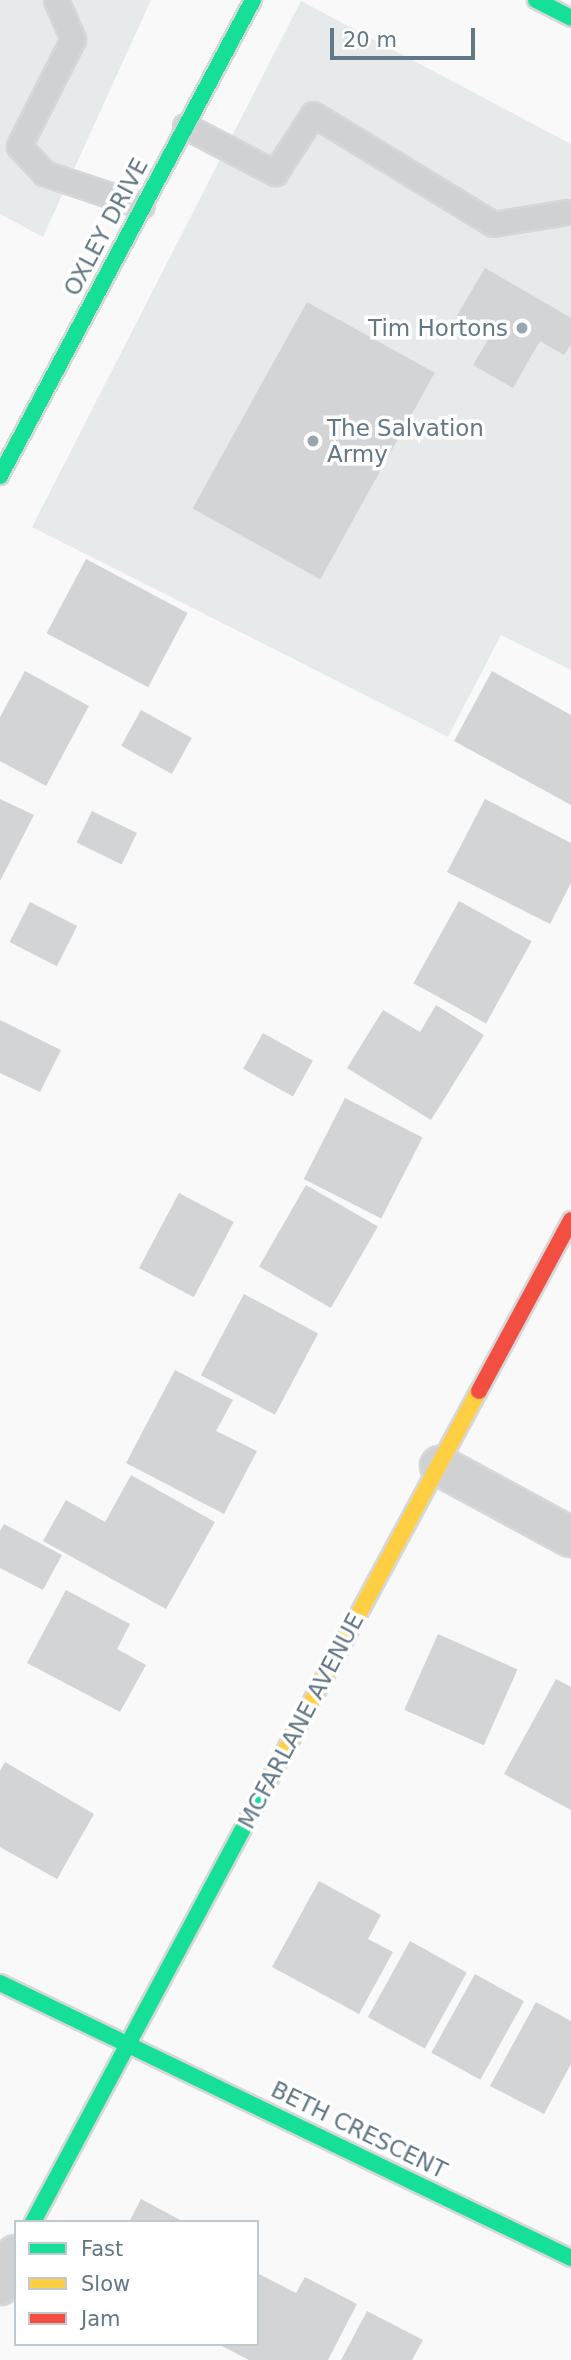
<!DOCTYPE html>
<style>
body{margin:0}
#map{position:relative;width:571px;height:2360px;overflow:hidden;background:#f9f9f9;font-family:"DejaVu Sans",sans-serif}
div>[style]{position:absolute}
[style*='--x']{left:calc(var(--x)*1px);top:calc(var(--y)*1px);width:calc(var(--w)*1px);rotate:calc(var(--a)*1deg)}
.built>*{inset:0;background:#e7eaea}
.building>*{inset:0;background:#d2d4d5;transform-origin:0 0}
.roads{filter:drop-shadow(2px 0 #d6d7d8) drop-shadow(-2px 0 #d6d7d8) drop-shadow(0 2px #d6d7d8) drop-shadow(0 -2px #d6d7d8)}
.lane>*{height:23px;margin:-11.5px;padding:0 11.5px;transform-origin:11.5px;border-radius:11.5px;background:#cfd1d2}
.street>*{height:38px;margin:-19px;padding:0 19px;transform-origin:19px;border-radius:19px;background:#cfd1d2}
.fast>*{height:16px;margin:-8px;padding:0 8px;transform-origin:8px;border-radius:8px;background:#16e098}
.slow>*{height:16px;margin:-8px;padding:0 8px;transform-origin:8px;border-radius:8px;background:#ffcf43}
.jam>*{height:16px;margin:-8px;padding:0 8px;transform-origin:8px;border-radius:8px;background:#f24e42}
.dots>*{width:19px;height:19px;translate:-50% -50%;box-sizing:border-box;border:4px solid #fff;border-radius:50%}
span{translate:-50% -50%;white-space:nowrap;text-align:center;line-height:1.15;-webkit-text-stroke:7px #fff;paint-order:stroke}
.street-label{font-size:23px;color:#627886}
.poi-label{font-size:23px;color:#627886}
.right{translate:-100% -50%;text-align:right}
.left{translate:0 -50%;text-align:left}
.legend{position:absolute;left:14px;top:2220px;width:245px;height:126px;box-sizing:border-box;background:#fff;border:2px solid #c0c9cf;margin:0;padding:9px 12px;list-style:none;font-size:21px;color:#627886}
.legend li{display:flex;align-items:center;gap:14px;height:35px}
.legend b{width:35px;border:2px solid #c0c9cf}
.scale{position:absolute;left:330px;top:28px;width:145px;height:32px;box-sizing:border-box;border:4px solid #627886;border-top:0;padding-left:9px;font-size:21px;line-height:24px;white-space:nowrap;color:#627886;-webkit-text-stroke:5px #fff;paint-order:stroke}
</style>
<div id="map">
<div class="built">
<i style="clip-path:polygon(0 0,151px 0,43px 237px,0 214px)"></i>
<i style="clip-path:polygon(301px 1px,571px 144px,571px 670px,501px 635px,448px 737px,32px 527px)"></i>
</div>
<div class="building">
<i style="clip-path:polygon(485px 268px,571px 318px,571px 344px,564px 355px,540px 341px,513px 388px,473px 365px,489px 338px,455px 319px)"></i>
<i style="left:307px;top:302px;width:146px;height:236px;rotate:29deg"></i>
<i style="left:86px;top:559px;width:115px;height:84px;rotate:28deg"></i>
<i style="clip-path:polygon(25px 671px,89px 706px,46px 786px,0 761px,0 717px)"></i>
<i style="clip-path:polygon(492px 671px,571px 715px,571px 805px,454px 741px)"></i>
<i style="left:141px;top:710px;width:58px;height:41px;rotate:29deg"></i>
<i style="clip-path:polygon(0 799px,34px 815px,0 881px)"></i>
<i style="clip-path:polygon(485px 799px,571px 843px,571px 883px,550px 924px,447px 872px)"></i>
<i style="left:92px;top:811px;width:50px;height:35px;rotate:26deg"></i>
<i style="left:459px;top:901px;width:83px;height:94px;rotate:29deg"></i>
<i style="left:30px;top:902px;width:53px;height:45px;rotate:27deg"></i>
<i style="clip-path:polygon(436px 1005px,484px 1035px,431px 1120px,347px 1068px,383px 1010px,420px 1032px)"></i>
<i style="clip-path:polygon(0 1020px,61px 1050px,40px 1092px,0 1073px)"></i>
<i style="left:263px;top:1033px;width:57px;height:41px;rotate:29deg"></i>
<i style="left:345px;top:1098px;width:87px;height:91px;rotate:27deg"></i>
<i style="left:306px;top:1185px;width:83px;height:94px;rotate:30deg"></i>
<i style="left:179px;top:1193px;width:62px;height:85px;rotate:28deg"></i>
<i style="left:244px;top:1294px;width:84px;height:92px;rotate:28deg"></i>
<i style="clip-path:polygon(175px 1370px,233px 1400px,216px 1431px,257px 1451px,224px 1514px,126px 1463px)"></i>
<i style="clip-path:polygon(131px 1475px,215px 1522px,166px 1609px,43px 1541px,66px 1500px,105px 1522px)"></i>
<i style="clip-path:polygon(4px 1524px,62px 1555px,43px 1590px,0 1568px,0 1531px)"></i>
<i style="clip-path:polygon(66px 1590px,130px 1624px,117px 1649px,146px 1665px,120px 1712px,27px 1663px)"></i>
<i style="left:438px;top:1634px;width:87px;height:83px;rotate:24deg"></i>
<i style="clip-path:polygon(556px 1679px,571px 1687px,571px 1810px,504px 1774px)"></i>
<i style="clip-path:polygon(5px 1762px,94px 1814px,57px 1879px,0 1847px,0 1771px)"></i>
<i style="clip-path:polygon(319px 1881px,381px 1915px,368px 1939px,393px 1952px,359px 2014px,272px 1967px)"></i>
<i style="left:410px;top:1941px;width:65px;height:87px;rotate:29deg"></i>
<i style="left:475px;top:1974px;width:56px;height:90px;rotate:29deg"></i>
<i style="clip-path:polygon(536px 2002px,571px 2021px,571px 2064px,544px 2114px,490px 2086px)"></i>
<i style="clip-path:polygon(141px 2199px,184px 2222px,129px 2222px)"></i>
<i style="clip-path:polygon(257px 2273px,296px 2293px,305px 2277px,357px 2304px,328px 2360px,249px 2360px,218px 2344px,257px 2344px)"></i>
<i style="clip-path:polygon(367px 2311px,423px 2340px,412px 2360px,341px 2360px)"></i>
</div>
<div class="roads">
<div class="lane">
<i style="--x:56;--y:0;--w:43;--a:66.4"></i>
<i style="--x:73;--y:39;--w:120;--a:116.8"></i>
<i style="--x:19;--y:146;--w:37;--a:47"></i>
<i style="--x:44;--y:173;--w:103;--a:18.6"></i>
<i style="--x:185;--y:126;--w:102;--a:27.6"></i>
<i style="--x:275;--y:173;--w:70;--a:-57.2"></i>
<i style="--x:313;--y:114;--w:211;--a:31.4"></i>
<i style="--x:493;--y:224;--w:76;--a:-9.1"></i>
</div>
<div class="street">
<i style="--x:440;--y:1466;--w:149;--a:28.5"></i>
<i style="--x:0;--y:2285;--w:34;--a:-62"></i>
</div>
<div class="fast">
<i style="--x:536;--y:0;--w:39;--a:27"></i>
<i style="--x:0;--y:476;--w:539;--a:-62.01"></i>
<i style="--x:0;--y:1983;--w:634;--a:25.72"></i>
<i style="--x:33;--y:2222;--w:494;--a:-61.9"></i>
</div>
<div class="slow">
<i style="--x:266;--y:1786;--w:449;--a:-61.7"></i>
</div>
<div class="jam">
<i style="--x:479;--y:1391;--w:194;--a:-61.7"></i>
</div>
</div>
<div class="dots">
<i style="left:522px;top:328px;background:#97a5ae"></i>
<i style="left:313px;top:441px;background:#97a5ae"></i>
</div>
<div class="street-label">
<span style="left:106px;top:227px;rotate:-62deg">OXLEY DRIVE</span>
<span style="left:301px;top:1721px;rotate:-62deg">MCFARLANE AVENUE</span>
<span style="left:359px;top:2130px;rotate:26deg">BETH CRESCENT</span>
</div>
<div class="poi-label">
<span class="right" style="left:508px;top:328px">Tim Hortons</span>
<span class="left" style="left:327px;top:441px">The Salvation<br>Army</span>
</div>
<ul class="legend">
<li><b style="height:9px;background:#16e098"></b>Fast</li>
<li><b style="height:9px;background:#ffcf43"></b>Slow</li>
<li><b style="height:9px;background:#f24e42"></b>Jam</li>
</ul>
<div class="scale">20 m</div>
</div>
